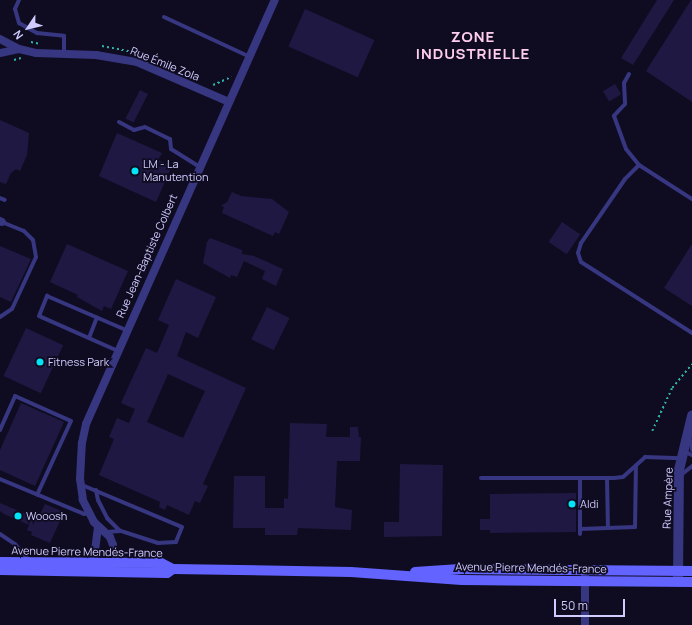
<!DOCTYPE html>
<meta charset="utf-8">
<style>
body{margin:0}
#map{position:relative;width:692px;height:625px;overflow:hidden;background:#0f0c21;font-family:Manrope,sans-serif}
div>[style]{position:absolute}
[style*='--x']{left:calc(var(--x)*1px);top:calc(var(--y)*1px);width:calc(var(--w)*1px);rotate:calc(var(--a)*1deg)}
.building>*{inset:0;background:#1f1842;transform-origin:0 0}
.path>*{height:1.5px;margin-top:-0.75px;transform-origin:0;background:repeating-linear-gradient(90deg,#2bb4a8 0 2px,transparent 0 5px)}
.service>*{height:4px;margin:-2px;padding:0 2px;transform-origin:2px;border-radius:2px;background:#373681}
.minor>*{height:8px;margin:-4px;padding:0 4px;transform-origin:4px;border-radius:4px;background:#373681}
.tertiary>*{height:10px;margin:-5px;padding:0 5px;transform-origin:5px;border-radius:5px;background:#373681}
.secondary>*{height:10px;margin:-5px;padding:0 5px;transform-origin:5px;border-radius:5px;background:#6364ff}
.dots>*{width:11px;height:11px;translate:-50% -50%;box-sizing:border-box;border:2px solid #0f0c21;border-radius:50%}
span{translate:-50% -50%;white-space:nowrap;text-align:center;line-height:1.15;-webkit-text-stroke:3.5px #0f0c21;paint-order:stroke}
.street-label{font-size:11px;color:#d1ccff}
.poi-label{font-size:11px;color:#d1ccff}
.left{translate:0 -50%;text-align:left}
.district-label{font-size:15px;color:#ffceef;font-weight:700;letter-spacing:1px}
.north{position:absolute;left:8px;top:8px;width:40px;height:40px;-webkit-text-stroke:3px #0f0c21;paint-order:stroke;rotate:235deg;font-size:11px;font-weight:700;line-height:16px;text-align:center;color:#d1ccff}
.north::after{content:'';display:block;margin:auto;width:14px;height:18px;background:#d1ccff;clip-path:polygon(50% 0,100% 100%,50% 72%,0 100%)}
.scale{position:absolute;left:554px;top:599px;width:71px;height:18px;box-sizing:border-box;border:2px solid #d1ccff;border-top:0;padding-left:5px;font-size:12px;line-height:14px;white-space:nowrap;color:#d1ccff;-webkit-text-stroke:3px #0f0c21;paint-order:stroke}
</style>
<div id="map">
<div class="building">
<i style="clip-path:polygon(657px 0,674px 0,633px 65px,621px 58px)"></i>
<i style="clip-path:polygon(691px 0,692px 0,692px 102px,646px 71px)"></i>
<i style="left:305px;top:9px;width:76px;height:41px;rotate:24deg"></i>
<i style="left:615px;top:84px;width:12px;height:14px;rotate:59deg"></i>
<i style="left:140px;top:90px;width:9px;height:32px;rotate:27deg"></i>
<i style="clip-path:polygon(0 120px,29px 133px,27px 155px,20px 171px,16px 169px,11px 173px,6px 184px,0 182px)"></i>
<i style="clip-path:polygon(117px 133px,162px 153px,158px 160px,172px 166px,156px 202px,99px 176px)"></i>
<i style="clip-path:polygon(232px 192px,241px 196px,272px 199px,289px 212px,279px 234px,275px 232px,273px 236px,222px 213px,224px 207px,221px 206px,227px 202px)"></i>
<i style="left:562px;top:222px;width:22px;height:24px;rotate:34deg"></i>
<i style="clip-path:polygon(210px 238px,242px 250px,242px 254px,254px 256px,283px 269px,276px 286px,262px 279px,265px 271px,244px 261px,237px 277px,231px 275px,230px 278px,203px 263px,207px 242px)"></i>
<i style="clip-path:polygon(67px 244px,128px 271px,111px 309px,104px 306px,102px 311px,77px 297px,78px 295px,50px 282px)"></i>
<i style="clip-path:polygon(692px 244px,692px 306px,664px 288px)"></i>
<i style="clip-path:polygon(0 246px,31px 259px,11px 302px,0 297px)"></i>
<i style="clip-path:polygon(evenodd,176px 279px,216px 297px,198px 338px,186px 332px,177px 356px,246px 388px,203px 484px,208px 486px,200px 503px,195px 501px,189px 515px,167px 505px,165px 510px,159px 507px,160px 502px,99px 475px,114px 439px,109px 437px,117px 418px,129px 423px,135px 409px,121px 403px,146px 348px,157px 353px,169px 325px,158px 320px,176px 279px,168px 374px,205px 391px,183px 438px,147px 422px,168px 374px)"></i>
<i style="left:267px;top:307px;width:25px;height:36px;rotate:26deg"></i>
<i style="left:26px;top:328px;width:41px;height:53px;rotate:25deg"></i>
<i style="clip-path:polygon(21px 403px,64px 422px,35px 486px,0 470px,0 450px)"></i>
<i style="clip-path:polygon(290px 423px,327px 424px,326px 437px,350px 437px,350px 427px,358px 427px,359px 437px,361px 437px,360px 461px,337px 461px,335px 507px,352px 510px,351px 530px,298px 528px,297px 535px,265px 535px,265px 528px,233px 528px,234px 476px,265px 476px,265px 508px,284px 508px,284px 498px,288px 499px)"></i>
<i style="clip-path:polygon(400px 464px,443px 465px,442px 536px,384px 537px,384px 522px,399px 522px)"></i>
<i style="clip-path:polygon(576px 493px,576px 532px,490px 533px,490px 530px,480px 530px,480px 519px,490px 519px,490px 494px)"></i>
<i style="clip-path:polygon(0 503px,38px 519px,45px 504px,64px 512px,50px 543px,31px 535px,32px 532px,27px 530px,29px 525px,4px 514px,0 511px)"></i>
</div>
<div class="path">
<i style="--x:31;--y:42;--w:10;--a:11"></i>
<i style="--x:102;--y:46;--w:33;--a:11"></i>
<i style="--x:147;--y:56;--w:21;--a:23"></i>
<i style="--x:14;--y:60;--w:7;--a:-16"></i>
<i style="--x:213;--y:85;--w:20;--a:-24"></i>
<i style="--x:652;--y:431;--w:47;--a:-65.1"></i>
<i style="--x:672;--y:388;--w:31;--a:-50"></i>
</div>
<div class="service">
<i style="--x:19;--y:0;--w:10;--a:114"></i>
<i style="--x:15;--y:9;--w:15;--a:74"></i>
<i style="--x:19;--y:23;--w:21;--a:29"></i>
<i style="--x:37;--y:33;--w:27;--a:6"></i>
<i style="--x:64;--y:36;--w:19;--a:90"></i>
<i style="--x:164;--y:17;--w:95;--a:24.9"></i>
<i style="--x:629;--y:74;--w:10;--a:119"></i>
<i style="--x:624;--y:83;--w:21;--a:87"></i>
<i style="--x:625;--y:104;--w:16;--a:133"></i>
<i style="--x:614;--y:116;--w:35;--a:70"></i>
<i style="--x:626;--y:149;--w:21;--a:51"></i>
<i style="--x:639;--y:165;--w:63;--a:32.7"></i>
<i style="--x:119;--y:122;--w:17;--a:28"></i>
<i style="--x:134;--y:130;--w:11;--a:-15"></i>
<i style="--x:145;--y:127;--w:28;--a:26"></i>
<i style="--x:170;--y:139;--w:10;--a:84"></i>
<i style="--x:171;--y:149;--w:34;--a:32"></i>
<i style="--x:639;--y:165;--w:20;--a:135"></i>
<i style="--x:625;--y:179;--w:78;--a:124.5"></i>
<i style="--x:581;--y:243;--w:10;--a:107"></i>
<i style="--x:578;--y:253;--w:9;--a:72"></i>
<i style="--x:581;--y:262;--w:132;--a:32.6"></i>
<i style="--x:0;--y:198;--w:5;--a:22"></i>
<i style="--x:0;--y:317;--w:14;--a:-34"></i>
<i style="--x:12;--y:309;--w:57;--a:-65.2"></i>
<i style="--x:36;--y:257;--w:17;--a:-100"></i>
<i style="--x:33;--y:240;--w:13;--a:-135"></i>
<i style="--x:24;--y:231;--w:24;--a:-158"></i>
<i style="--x:89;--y:338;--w:22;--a:-69"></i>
<i style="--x:118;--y:351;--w:86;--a:-156.1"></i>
<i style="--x:39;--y:316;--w:22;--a:-68"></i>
<i style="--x:47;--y:296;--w:86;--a:23.3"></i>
<i style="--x:0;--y:430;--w:37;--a:-66"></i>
<i style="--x:15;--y:396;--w:61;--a:24.1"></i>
<i style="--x:71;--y:421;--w:81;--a:114.7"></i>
<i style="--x:692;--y:441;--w:9;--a:90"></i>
<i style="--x:683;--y:451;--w:10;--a:24"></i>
<i style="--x:681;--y:475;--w:14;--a:-39"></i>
<i style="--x:481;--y:478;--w:133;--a:0"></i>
<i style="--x:614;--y:478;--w:9;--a:-6"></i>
<i style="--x:623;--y:477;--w:30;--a:-42"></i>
<i style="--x:645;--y:457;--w:36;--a:2"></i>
<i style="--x:607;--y:478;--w:50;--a:88.9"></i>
<i style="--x:0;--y:479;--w:91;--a:22.6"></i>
<i style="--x:84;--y:514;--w:4;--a:-14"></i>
<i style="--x:82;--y:485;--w:108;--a:22.8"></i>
<i style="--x:182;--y:527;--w:16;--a:112"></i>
<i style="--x:176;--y:542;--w:18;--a:177"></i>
<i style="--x:158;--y:543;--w:40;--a:-162"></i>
<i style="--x:96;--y:490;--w:10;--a:79"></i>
<i style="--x:98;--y:500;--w:20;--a:63"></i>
<i style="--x:107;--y:518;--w:18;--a:45"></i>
<i style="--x:120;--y:531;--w:13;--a:176"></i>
<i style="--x:580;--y:529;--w:55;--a:-2.1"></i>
<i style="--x:635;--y:527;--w:61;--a:-89.1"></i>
<i style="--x:0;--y:534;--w:18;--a:34"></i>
<i style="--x:15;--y:544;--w:23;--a:49"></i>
<i style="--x:580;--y:534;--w:56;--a:-90"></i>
</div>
<div class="minor">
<i style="--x:0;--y:39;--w:21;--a:28"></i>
<i style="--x:19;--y:49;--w:17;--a:13"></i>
<i style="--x:36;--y:53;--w:60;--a:1.9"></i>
<i style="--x:96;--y:55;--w:42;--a:9.7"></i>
<i style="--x:137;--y:62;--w:100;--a:23.5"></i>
<i style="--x:0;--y:53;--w:19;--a:-12"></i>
<i style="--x:0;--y:221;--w:2;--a:27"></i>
<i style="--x:93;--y:567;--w:40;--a:-82.9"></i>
<i style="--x:113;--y:568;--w:23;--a:-90"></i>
<i style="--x:113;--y:545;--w:9;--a:-111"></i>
<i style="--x:110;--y:537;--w:22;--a:-137"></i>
<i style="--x:94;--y:522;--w:25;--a:-117"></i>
<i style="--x:83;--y:500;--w:21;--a:-98"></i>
<i style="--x:80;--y:479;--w:36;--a:-87"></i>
<i style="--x:82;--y:443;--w:19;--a:-78"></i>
<i style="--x:86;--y:424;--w:464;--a:-66"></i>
<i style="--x:585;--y:625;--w:49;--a:-90"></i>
</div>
<div class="tertiary">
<i style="--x:678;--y:580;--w:110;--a:-89.5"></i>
<i style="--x:679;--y:470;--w:56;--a:-76.5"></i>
</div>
<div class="secondary">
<i style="--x:0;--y:562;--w:161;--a:0.4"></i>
<i style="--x:161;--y:563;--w:13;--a:27"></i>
<i style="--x:0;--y:570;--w:167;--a:1"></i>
<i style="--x:167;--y:573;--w:7;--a:-34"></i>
<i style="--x:173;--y:569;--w:66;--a:0.9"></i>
<i style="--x:239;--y:570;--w:112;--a:1"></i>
<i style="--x:351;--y:572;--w:111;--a:4.1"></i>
<i style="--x:462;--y:580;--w:230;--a:0.5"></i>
<i style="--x:415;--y:572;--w:45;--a:-3.8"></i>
<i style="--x:460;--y:569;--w:232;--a:0.5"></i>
</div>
<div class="dots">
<i style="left:135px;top:171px;background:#00e5f7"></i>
<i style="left:40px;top:362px;background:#00e5f7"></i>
<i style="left:572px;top:504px;background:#00e5f7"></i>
<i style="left:18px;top:516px;background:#00e5f7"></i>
</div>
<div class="street-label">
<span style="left:165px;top:64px;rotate:22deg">Rue Émile Zola</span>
<span style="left:147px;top:256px;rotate:-66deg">Rue Jean-Baptiste Colbert</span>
<span style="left:668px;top:498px;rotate:-88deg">Rue Ampère</span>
<span style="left:87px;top:552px;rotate:1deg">Avenue Pierre Mendés-France</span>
<span style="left:531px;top:568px;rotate:1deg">Avenue Pierre Mendés-France</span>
</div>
<div class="poi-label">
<span class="left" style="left:143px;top:171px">LM - La<br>Manutention</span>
<span class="left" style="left:48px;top:362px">Fitness Park</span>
<span class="left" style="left:580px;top:504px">Aldi</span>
<span class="left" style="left:26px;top:516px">Wooosh</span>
</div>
<div class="district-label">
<span style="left:473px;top:45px">ZONE<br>INDUSTRIELLE</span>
</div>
<div class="north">N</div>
<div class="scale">50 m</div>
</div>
